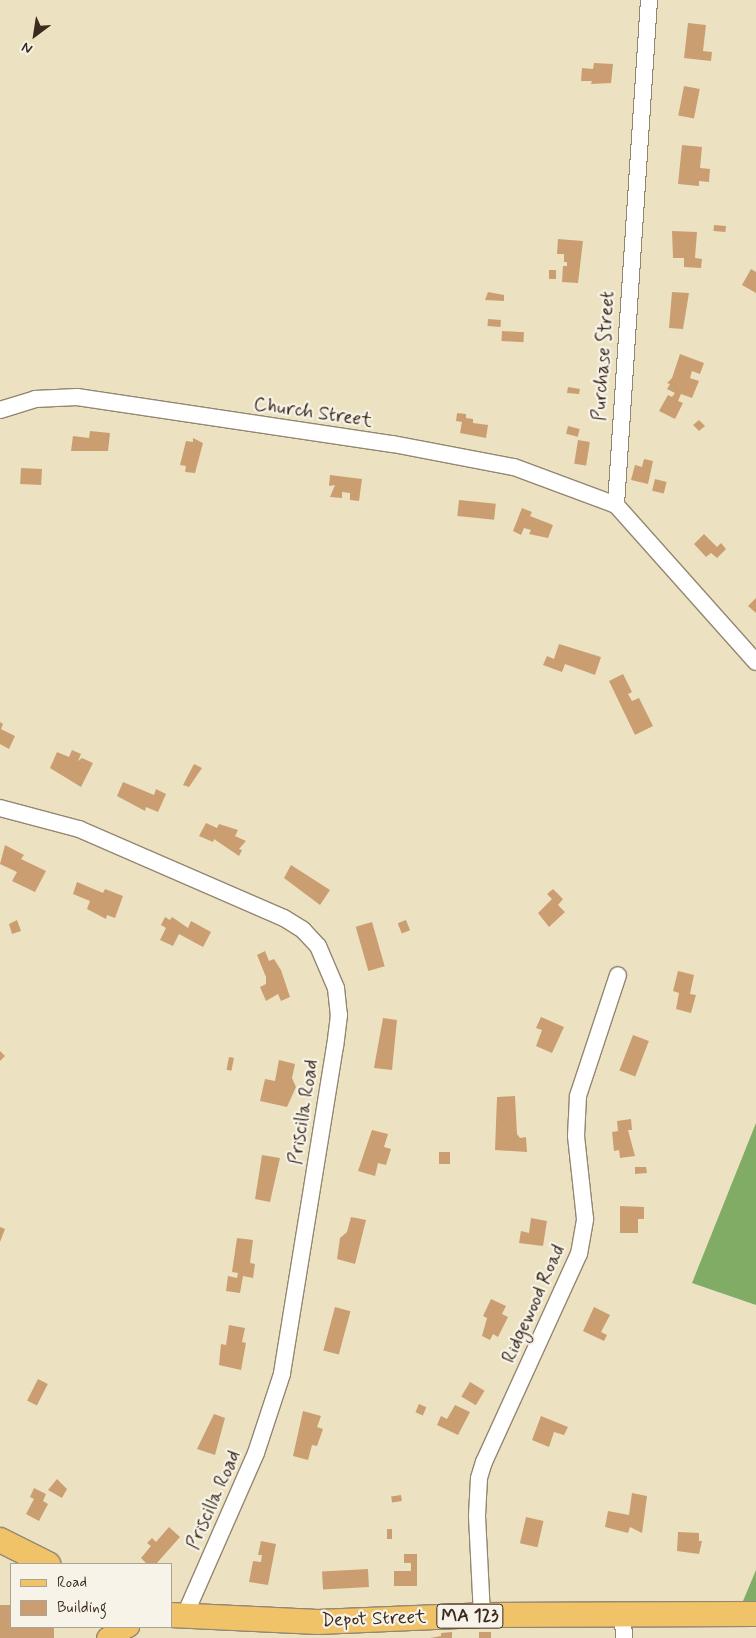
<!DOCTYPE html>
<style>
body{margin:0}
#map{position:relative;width:756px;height:1638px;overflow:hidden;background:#ece2c2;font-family:Mynerve,sans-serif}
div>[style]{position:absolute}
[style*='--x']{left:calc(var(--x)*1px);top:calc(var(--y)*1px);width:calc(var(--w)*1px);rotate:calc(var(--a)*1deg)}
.forest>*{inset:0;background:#81ac65}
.building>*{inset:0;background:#ca9e71;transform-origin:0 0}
.roads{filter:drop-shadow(1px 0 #948670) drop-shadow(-1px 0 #948670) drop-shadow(0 1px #948670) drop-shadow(0 -1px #948670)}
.minor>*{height:16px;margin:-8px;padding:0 8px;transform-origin:8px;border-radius:8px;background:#fff}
.major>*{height:20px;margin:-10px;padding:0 10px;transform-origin:10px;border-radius:10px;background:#f0c369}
.highway>*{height:24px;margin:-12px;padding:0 12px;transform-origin:12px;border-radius:12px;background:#f0c369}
span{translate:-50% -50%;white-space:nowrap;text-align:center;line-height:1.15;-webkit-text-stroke:4.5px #f7f3e8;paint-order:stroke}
.shield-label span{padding:1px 4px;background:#f7f3e8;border:1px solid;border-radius:4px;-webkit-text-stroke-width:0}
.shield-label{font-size:18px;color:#3b2a1e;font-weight:700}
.street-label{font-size:19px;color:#3b2a1e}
.legend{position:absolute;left:10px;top:1563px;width:162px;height:65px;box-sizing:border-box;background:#f7f3e8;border:1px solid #aca397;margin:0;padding:6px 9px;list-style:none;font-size:15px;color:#3b2a1e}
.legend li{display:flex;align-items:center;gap:10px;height:25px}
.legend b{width:25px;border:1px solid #aca397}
.north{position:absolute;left:10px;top:10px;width:50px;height:50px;-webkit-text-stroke:4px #f7f3e8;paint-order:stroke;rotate:211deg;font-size:14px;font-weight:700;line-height:20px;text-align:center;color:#3b2a1e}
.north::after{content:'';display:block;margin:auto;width:18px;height:22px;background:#3b2a1e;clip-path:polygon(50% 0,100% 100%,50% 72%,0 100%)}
</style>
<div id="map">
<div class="forest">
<i style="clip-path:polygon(756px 1123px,756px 1305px,692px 1283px)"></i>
<i style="clip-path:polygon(756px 1570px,756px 1601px,743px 1601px)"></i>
</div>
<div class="building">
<i style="clip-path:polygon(688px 23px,706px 25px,703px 51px,712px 52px,711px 61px,684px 58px)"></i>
<i style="clip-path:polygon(594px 63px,613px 64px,611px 83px,591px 84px,592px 81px,581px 81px,582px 68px,593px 69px)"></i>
<i style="left:684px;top:86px;width:16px;height:30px;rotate:11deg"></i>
<i style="clip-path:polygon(682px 145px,702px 147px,700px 168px,710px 169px,709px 182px,699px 181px,699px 186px,678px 184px)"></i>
<i style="left:714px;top:225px;width:12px;height:6px;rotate:5deg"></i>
<i style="clip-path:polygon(672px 231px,697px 232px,695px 258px,702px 259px,701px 268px,684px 267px,684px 258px,673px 258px)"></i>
<i style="clip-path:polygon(558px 239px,583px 241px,578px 283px,562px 282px,563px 266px,567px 266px,567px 262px,564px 262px,564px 254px,557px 254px)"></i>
<i style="clip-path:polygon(751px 269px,756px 272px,756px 293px,742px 285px)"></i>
<i style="left:549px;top:270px;width:7px;height:9px"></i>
<i style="clip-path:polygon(488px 292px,504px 295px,504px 301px,485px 300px)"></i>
<i style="clip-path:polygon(672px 292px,689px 293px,683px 329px,669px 328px)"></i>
<i style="left:488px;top:319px;width:13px;height:7px;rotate:4deg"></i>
<i style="left:502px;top:331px;width:22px;height:10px;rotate:3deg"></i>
<i style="clip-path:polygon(680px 354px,704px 363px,700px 374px,692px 371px,690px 378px,699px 381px,692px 398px,681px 394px,678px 401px,683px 403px,675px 419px,659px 411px,668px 395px,672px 397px,675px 393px,667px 389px,670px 384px,667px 383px,672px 378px)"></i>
<i style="clip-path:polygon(568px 387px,580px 389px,579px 394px,567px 393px)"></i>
<i style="clip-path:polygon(457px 413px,466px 414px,466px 418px,473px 419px,473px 423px,488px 425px,486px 438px,460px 433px,462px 422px,456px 421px)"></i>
<i style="clip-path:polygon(699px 420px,705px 426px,699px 431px,693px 425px)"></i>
<i style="left:568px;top:426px;width:12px;height:8px;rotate:14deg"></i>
<i style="clip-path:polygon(90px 431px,110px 433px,108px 451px,71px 451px,73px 436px,89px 438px)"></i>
<i style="clip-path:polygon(193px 438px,203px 443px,195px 473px,185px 472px,186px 466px,180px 465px,186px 441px,193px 442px)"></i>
<i style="left:578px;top:440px;width:12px;height:24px;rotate:9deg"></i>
<i style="clip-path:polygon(644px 459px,653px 461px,648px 484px,631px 480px,635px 465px,642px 467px)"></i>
<i style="left:21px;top:468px;width:21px;height:16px;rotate:3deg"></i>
<i style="clip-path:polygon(330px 475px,362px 479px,359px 501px,350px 500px,350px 493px,342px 492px,342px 498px,330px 497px,335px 485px,329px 486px)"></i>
<i style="left:655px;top:479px;width:12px;height:12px;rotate:14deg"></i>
<i style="left:459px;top:500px;width:37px;height:16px;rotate:6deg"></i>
<i style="clip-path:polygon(522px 508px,532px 512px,530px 516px,553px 525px,548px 538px,529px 534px,531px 530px,524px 528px,521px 535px,513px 531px)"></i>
<i style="clip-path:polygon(704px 534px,717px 547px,721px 543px,726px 549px,717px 558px,711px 553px,706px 557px,694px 544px)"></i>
<i style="clip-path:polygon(756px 598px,756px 613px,748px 606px)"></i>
<i style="clip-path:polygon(559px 644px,601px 657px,595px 675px,565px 664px,562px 672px,543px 665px,547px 656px,554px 659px)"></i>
<i style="clip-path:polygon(623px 674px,632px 692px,628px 694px,632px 701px,639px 698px,653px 726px,635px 735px,609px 681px)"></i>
<i style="clip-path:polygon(0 722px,3px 724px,1px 729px,15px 736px,9px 749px,0 744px)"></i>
<i style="clip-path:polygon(72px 750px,81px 754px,78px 761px,82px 758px,93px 763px,81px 787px,50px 768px,57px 752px,69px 757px)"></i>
<i style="clip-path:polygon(194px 764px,202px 768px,189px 787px,183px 785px)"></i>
<i style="clip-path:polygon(123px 782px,154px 795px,156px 789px,166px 794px,158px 812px,146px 807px,145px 811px,117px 796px)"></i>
<i style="clip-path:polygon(206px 823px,217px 828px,219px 824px,238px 830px,235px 836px,246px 841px,239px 849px,242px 850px,239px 856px,214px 839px,213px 842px,199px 836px)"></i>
<i style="clip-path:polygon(5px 845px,24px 855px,21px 859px,46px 871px,35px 892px,12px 881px,17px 872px,0 864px)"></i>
<i style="clip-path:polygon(291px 865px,330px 890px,320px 905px,284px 878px)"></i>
<i style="clip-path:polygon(77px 882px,103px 893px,105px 889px,123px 896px,115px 918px,107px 915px,106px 919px,87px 909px,90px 901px,73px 894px)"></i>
<i style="clip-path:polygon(553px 889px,563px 899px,558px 905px,565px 912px,549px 927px,538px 913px,552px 899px,547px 894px)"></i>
<i style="clip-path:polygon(165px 917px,170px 920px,172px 917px,188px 928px,191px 921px,211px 932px,203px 947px,179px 934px,173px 946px,160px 940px,166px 928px,161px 925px)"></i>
<i style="clip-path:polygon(17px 920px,21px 931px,12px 934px,9px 924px)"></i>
<i style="left:406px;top:920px;width:11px;height:9px;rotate:68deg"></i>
<i style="left:372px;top:922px;width:46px;height:17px;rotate:74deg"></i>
<i style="clip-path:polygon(265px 951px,269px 961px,274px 959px,281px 970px,290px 997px,281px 1001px,278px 994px,266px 1001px,260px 987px,266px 984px,266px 977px,257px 955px)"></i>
<i style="clip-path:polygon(678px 971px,694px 975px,690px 994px,696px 995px,691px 1013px,676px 1009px,679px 993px,673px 991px)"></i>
<i style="clip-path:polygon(541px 1017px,564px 1027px,552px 1053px,536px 1046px,542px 1030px,536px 1028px)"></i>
<i style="clip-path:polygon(383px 1018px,397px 1020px,392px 1070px,374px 1068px)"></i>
<i style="left:633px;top:1035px;width:17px;height:38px;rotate:21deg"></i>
<i style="clip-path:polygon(0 1051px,5px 1056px,0 1061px)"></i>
<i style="left:229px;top:1057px;width:5px;height:13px;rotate:11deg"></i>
<i style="clip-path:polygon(279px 1060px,295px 1064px,292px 1078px,296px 1087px,287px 1107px,260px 1101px,265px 1079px,275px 1081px)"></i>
<i style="clip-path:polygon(515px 1096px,517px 1134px,520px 1138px,526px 1137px,527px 1152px,495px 1150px,497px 1097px)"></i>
<i style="clip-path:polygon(631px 1119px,632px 1130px,628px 1130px,635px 1156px,620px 1158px,619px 1150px,614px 1151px,612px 1132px,618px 1131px,617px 1121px)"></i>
<i style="clip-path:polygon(372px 1130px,388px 1134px,384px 1147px,391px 1149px,386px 1165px,378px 1163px,375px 1176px,358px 1171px)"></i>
<i style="left:439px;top:1152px;width:11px;height:12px"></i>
<i style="clip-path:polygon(262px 1155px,280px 1158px,270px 1202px,255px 1199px)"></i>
<i style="clip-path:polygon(635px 1167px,646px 1167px,647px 1173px,635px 1174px)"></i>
<i style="clip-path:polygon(620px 1206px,644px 1207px,644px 1219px,638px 1219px,638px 1233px,620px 1233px)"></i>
<i style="clip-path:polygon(351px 1217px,366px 1220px,355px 1264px,337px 1259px,340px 1238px,347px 1232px)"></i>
<i style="clip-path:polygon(531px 1218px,547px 1221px,543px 1246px,519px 1243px,521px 1231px,529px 1233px)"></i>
<i style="clip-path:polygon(0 1227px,5px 1229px,0 1242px)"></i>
<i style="clip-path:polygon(237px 1238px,253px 1240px,250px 1263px,255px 1264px,253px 1278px,243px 1276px,240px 1293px,226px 1291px,228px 1276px,237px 1278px,238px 1273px,232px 1272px)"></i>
<i style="clip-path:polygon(491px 1299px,506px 1306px,502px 1314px,508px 1317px,498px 1337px,493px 1334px,490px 1340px,482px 1336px,487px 1318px,483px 1316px)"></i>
<i style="left:335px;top:1307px;width:16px;height:45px;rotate:15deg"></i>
<i style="clip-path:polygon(594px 1307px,610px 1315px,601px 1332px,607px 1335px,604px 1341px,583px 1331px)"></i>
<i style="clip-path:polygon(229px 1325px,245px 1328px,242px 1342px,246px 1343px,241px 1370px,219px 1365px,221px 1344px,226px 1345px)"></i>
<i style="left:38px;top:1379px;width:11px;height:24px;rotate:27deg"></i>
<i style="left:470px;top:1382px;width:17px;height:17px;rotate:31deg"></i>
<i style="left:419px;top:1404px;width:8px;height:9px;rotate:23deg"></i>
<i style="clip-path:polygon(455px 1405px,470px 1412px,458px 1435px,437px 1425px,441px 1416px,447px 1419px)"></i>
<i style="clip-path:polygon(303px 1411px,321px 1416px,317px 1427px,323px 1429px,317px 1446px,312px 1445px,308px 1460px,293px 1456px)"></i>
<i style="clip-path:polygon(214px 1414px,225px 1418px,215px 1455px,197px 1449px)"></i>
<i style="clip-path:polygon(541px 1416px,568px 1427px,564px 1435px,554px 1432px,549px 1447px,532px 1440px)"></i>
<i style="clip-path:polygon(57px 1479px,67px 1489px,62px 1498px,48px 1490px)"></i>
<i style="clip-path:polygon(34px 1488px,46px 1494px,43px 1501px,48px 1504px,39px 1521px,26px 1514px,34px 1499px,30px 1497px)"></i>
<i style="clip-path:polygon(632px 1493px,647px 1496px,642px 1533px,630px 1527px,628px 1533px,605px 1527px,608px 1511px,629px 1515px)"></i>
<i style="left:401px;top:1495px;width:6px;height:10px;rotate:81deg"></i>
<i style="left:526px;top:1517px;width:18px;height:27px;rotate:13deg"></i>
<i style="clip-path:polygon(169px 1527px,180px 1537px,156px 1564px,147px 1564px,141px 1558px,151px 1546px,147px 1543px,152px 1538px,156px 1542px)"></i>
<i style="left:387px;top:1529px;width:5px;height:10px"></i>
<i style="clip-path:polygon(678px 1532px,699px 1533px,699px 1541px,702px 1541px,699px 1554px,677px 1551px)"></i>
<i style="clip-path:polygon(261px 1541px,276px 1544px,268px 1585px,249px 1582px,253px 1561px,261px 1562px,262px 1555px,258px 1555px)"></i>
<i style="clip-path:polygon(404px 1554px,417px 1554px,417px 1586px,394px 1586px,394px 1571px,411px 1571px,411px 1563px,404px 1563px)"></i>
<i style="left:368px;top:1569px;width:18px;height:46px;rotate:87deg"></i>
<i style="clip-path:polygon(0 1605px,11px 1605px,11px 1627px,54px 1627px,54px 1638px,0 1638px)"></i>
<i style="clip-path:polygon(452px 1632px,452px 1638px,430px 1638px,441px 1636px,441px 1633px)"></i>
<i style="left:479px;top:1632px;width:12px;height:6px"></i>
</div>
<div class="roads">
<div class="minor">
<i style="--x:649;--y:0;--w:506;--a:93.74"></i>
<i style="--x:616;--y:505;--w:210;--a:48.3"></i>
<i style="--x:0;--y:410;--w:37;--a:-17"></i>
<i style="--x:35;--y:399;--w:42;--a:-2.7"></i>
<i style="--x:77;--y:397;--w:319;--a:8.5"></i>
<i style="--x:393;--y:444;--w:123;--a:10.8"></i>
<i style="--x:514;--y:467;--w:109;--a:20.4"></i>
<i style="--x:0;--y:808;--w:82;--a:14.9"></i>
<i style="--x:79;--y:829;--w:223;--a:23.5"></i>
<i style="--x:284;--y:918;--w:22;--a:32"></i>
<i style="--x:303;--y:930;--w:22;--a:47"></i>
<i style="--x:318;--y:946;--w:46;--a:66.8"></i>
<i style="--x:336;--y:988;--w:27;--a:84"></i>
<i style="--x:339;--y:1015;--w:31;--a:97"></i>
<i style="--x:335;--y:1046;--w:332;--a:99.2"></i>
<i style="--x:282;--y:1374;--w:83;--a:108.2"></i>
<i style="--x:256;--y:1453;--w:179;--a:113.7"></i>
<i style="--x:623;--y:1614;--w:24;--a:88"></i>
<i style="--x:482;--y:1615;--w:99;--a:-92.9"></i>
<i style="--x:477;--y:1516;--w:38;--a:-87"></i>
<i style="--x:479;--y:1478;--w:17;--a:-73"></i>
<i style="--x:484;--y:1462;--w:229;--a:-65.5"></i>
<i style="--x:579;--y:1254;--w:36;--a:-80"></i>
<i style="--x:585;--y:1219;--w:83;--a:-96.2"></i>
<i style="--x:576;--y:1136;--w:40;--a:-87.1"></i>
<i style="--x:578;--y:1096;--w:127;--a:-71.7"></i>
</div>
<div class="major">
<i style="--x:107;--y:1638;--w:25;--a:-27"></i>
</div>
<div class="highway">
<i style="--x:0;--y:1540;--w:54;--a:26.6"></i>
<i style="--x:171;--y:1615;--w:147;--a:2.7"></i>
<i style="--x:318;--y:1622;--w:164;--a:-2.4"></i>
<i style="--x:482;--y:1615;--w:274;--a:-0.2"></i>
</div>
</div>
<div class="shield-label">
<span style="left:470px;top:1616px">MA 123</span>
</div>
<div class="street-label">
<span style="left:604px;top:356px;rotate:-86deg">Purchase Street</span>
<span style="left:313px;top:413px;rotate:8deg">Church Street</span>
<span style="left:304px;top:1112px;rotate:-81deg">Priscilla Road</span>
<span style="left:534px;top:1304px;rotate:-66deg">Ridgewood Road</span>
<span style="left:214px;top:1500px;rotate:-66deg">Priscilla Road</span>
<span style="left:374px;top:1619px;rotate:-2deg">Depot Street</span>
</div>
<ul class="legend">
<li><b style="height:6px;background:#f0c369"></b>Road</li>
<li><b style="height:14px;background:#ca9e71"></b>Building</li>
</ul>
<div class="north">N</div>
</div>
